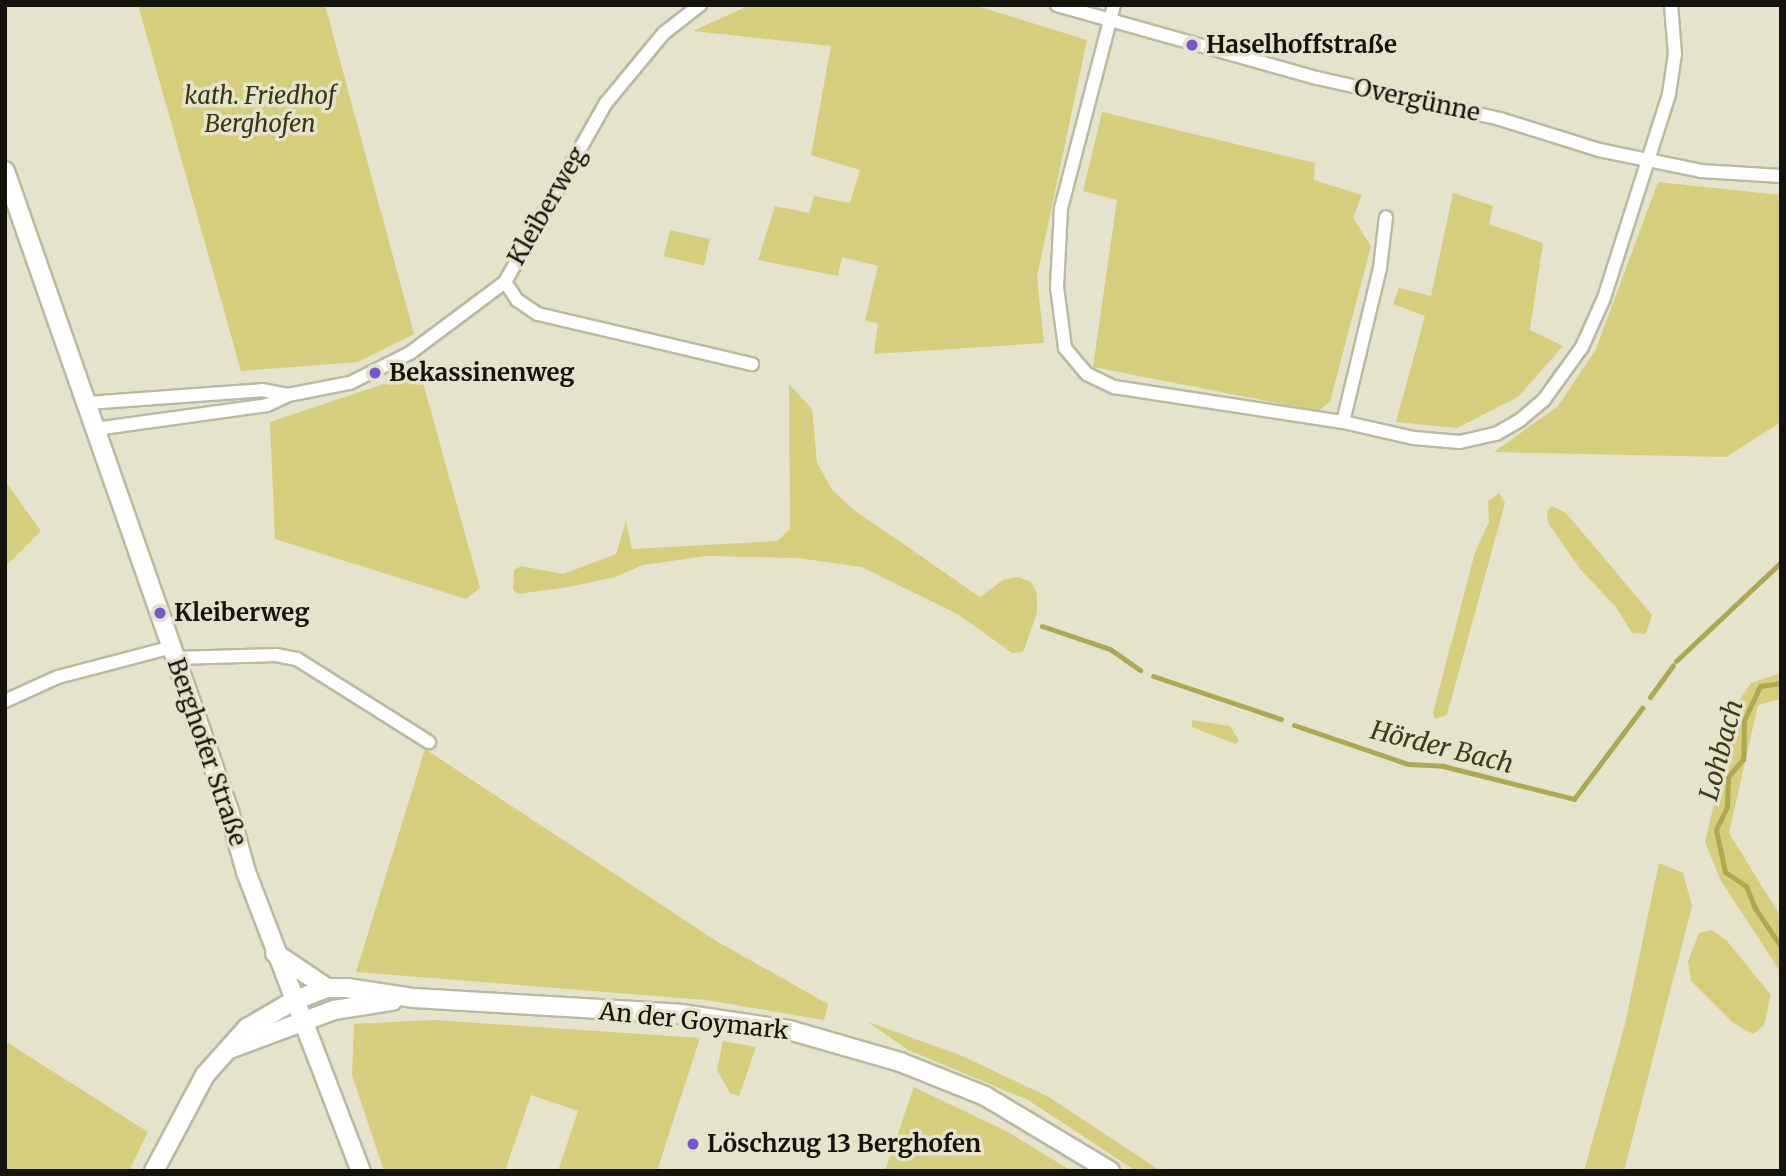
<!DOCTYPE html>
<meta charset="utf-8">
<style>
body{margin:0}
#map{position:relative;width:1786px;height:1176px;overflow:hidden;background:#e5e3cc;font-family:Merriweather,serif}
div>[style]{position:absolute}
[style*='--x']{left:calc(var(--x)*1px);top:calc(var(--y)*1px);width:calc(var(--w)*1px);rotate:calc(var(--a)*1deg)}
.green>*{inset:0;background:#d5cf7d;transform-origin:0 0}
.stream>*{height:5px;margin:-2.5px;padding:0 2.5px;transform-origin:2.5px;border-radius:2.5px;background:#aea84f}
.roads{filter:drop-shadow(2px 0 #bab9a2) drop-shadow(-2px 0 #bab9a2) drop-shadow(0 2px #bab9a2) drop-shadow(0 -2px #bab9a2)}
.street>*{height:12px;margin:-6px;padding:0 6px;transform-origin:6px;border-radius:6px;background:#fff}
.secondary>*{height:18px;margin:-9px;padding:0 9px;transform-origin:9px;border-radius:9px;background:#fff}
.dots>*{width:19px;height:19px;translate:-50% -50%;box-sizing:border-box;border:4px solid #e5e3cc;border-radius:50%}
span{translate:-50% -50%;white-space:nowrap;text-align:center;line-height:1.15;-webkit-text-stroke:7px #e5e3cc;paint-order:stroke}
.poi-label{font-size:24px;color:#14140c;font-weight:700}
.left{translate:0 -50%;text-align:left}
.park-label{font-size:24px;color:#3a3710;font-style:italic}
.street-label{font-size:24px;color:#14140c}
.water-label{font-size:26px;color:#3f3c16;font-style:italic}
.frame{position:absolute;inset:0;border:7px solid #14140c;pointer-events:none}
</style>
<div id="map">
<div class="green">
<i style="clip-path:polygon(138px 5px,325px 5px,414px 334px,358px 362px,241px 371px)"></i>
<i style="clip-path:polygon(750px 5px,974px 5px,1087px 40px,1037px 277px,1044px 343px,874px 354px,878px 323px,865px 321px,878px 266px,842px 257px,838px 276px,758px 260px,775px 206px,809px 213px,814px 196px,850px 203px,860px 170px,811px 155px,831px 46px,693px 31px)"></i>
<i style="clip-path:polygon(1102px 112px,1315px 163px,1314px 180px,1362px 195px,1353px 218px,1371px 246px,1330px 402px,1318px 411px,1093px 367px,1117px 200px,1083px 191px)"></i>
<i style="clip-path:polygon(1658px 182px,1781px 195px,1781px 422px,1726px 457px,1494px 452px,1558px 406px,1596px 349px)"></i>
<i style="clip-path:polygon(1453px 193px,1493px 206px,1489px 224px,1543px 243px,1530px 330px,1563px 346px,1518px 397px,1457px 428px,1396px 422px,1425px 316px,1393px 304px,1399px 288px,1431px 296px)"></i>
<i style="left:670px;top:230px;width:41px;height:27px;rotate:13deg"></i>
<i style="clip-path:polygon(420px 372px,480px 588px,466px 599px,275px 539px,270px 422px)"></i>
<i style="clip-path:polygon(789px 384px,812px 409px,817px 462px,832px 490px,854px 510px,980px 597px,1003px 580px,1019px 577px,1031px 582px,1037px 594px,1037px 613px,1023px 652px,1012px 653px,959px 615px,862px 567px,797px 558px,706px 556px,643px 565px,615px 577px,569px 587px,518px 594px,513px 590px,514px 570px,521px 566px,563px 574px,616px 554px,626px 521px,632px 549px,777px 541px,790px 529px)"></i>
<i style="clip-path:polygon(5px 481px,41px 531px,5px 567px)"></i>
<i style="clip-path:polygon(1499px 493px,1505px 503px,1447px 715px,1435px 719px,1433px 713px,1475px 552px,1489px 522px,1488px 501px)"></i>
<i style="clip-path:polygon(1552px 506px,1566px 513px,1652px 615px,1646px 634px,1632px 633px,1616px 607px,1581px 570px,1548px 523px,1547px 512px)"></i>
<i style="clip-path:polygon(1781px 673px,1781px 699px,1758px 705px,1729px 833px,1781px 917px,1781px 973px,1720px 879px,1705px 842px,1738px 702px,1751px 683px)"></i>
<i style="clip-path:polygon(1192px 720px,1230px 726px,1239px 741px,1235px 744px,1192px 727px)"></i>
<i style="clip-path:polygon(425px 749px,718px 942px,828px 1004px,824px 1020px,706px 1000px,356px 972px)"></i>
<i style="clip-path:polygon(1659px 863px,1683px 873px,1692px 906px,1624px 1171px,1584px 1171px,1625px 1024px)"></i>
<i style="clip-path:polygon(1712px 930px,1727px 941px,1771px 995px,1764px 1025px,1753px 1034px,1733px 1023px,1691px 981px,1688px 961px,1699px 933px)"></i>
<i style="clip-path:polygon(434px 1020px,700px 1038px,657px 1171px,558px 1171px,578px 1111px,531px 1095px,505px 1171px,384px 1171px,352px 1075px,354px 1024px)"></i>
<i style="clip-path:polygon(868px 1022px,960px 1055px,1047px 1096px,1161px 1171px,1136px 1171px,1028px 1100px,908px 1050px)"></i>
<i style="clip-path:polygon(5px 1041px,148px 1132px,129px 1171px,5px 1171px)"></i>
<i style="clip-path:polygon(723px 1041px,756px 1047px,739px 1096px,730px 1093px,717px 1070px)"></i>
<i style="clip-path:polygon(914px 1087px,1008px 1132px,1072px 1171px,885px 1171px)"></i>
</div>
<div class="stream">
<i style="--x:1042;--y:626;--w:72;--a:18.7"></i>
<i style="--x:1110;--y:649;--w:37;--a:35"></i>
<i style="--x:1676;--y:661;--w:144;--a:-43.3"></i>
<i style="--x:1153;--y:676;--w:135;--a:18.6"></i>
<i style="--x:1781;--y:683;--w:21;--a:172"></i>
<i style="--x:1760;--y:686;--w:38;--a:115"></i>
<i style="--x:1744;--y:720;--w:39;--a:91"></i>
<i style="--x:1743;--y:759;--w:23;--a:130"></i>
<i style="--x:1728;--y:777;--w:30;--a:92"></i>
<i style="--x:1727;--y:807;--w:25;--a:116"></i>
<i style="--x:1716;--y:830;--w:43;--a:77.9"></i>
<i style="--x:1725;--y:872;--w:25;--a:34"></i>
<i style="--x:1746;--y:886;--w:24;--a:68"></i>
<i style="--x:1755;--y:908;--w:47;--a:56.3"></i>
<i style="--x:1650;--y:697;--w:39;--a:-54"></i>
<i style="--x:1294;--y:725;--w:120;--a:18.9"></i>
<i style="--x:1408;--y:764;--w:35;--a:3"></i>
<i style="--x:1443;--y:766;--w:135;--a:14.1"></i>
<i style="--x:1574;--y:799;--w:114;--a:-53.2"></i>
</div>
<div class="roads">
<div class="street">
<i style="--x:1057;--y:5;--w:270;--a:15.7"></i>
<i style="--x:1317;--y:78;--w:188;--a:12.6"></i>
<i style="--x:1500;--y:119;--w:104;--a:17.4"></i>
<i style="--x:1599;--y:150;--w:104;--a:11.6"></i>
<i style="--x:1701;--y:171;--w:80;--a:3.6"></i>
<i style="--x:1114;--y:5;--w:210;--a:104.6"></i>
<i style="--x:1061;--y:208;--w:79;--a:92.9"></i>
<i style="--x:1057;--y:287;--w:62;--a:82.5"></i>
<i style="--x:1065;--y:348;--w:34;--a:50"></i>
<i style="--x:1087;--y:374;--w:30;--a:26"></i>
<i style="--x:1114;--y:387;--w:232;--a:8.7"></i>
<i style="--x:1343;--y:422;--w:73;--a:12.7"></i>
<i style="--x:1414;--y:438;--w:46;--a:5"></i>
<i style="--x:1460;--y:442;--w:37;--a:-13"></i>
<i style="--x:1496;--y:434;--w:28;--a:-30"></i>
<i style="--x:1520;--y:420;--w:30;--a:-40"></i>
<i style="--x:1543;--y:401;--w:67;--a:-54.2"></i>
<i style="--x:1582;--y:347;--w:54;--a:-65.8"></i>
<i style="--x:1604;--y:298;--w:214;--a:-72.3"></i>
<i style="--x:1669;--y:94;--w:40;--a:-81.5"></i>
<i style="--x:1675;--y:54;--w:49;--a:-94.7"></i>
<i style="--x:505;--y:282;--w:22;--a:56"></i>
<i style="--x:517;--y:300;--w:25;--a:34"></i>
<i style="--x:538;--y:314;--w:220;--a:13.2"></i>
<i style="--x:87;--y:403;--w:175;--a:-4.2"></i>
<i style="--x:262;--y:390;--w:26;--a:11"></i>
<i style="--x:1343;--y:422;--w:158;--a:-76.5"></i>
<i style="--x:1380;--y:268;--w:51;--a:-83.3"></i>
<i style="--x:95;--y:429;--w:174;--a:-7.9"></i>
<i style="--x:267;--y:405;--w:23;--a:-25"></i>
<i style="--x:288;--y:395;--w:63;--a:-11"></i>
<i style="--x:350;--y:383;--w:67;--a:-26.6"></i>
<i style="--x:410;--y:353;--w:119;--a:-36.8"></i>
<i style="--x:505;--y:282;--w:206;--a:-60.6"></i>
<i style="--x:606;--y:103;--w:91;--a:-50.4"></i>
<i style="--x:664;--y:33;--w:46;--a:-37.9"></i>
<i style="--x:176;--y:658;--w:100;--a:-1.7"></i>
<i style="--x:276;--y:655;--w:21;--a:11"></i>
<i style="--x:297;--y:659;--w:156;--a:32.2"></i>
<i style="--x:5;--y:701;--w:58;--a:-24.4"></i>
<i style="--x:58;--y:677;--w:118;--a:-14.7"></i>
</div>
<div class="secondary">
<i style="--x:5;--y:171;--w:678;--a:70.71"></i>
<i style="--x:229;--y:811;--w:63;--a:74.4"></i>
<i style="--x:246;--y:872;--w:320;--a:69"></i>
<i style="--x:275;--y:953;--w:63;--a:33.9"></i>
<i style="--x:232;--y:1048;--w:109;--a:-20.4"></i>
<i style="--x:334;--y:1010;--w:59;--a:-8.8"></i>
<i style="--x:154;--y:1171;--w:109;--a:-62"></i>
<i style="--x:205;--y:1075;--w:63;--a:-48.2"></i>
<i style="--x:247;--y:1028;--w:53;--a:-30.4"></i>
<i style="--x:293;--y:1001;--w:36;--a:-21"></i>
<i style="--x:327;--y:988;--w:20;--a:0"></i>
<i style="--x:347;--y:988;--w:68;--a:8.5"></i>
<i style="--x:414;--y:998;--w:267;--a:3.4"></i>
<i style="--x:681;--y:1014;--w:109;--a:8.4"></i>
<i style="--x:789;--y:1030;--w:116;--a:16.1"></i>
<i style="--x:900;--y:1062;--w:92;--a:21.8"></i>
<i style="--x:985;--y:1096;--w:146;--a:31"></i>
</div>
</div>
<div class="dots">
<i style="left:1192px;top:45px;background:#7856d0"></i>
<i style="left:375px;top:373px;background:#7856d0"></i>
<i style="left:160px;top:613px;background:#7856d0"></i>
<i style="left:693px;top:1144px;background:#7856d0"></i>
</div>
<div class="poi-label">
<span class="left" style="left:1206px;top:45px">Haselhoffstraße</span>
<span class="left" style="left:389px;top:373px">Bekassinenweg</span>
<span class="left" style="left:174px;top:613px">Kleiberweg</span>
<span class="left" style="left:707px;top:1144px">Löschzug 13 Berghofen</span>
</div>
<div class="park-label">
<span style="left:260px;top:110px">kath. Friedhof<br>Berghofen</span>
</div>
<div class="street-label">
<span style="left:1417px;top:100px;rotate:12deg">Overgünne</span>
<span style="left:547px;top:206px;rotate:-60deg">Kleiberweg</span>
<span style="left:207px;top:752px;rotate:71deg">Berghofer Straße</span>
<span style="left:694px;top:1021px;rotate:6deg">An der Goymark</span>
</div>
<div class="water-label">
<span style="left:1442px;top:747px;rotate:14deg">Hörder Bach</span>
<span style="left:1721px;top:750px;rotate:-75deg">Lohbach</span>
</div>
<div class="frame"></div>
</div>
